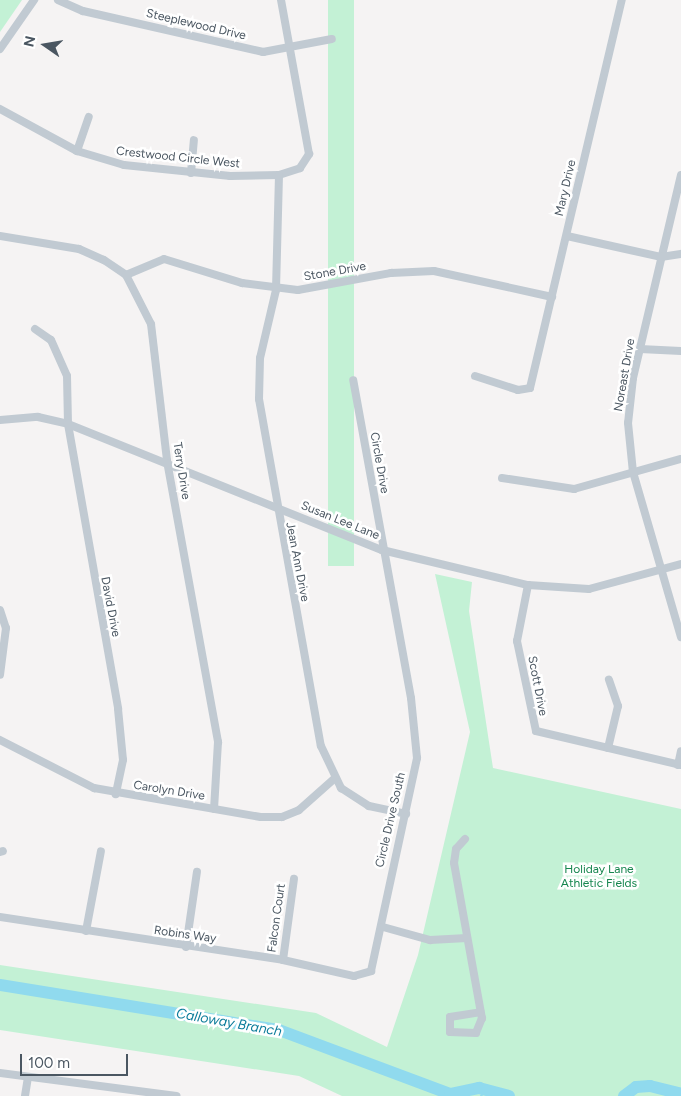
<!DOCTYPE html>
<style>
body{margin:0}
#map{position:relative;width:681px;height:1096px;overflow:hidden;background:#f5f3f3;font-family:Figtree,sans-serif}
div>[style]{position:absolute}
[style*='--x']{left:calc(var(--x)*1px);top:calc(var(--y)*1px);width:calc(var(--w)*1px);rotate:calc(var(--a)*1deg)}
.green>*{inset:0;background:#c3f1d5;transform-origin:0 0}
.stream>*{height:2px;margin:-1px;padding:0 1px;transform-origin:1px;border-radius:1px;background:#90daee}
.river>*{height:12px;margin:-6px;padding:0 6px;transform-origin:6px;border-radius:6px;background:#90daee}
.minor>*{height:8px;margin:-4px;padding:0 4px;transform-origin:4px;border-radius:4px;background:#c1cad2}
span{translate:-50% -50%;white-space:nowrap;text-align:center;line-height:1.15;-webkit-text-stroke:5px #fff;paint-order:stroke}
.street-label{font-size:12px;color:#4a5661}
.park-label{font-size:12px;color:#17864f}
.water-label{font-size:14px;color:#0c7c9b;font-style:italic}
.north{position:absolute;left:20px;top:20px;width:50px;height:50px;-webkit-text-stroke:4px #fff;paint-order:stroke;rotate:283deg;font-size:14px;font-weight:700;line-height:20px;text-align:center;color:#4a5661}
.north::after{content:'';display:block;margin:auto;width:18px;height:22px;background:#4a5661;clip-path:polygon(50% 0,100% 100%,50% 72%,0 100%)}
.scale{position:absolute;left:20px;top:1054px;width:108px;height:22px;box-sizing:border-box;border:2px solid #4a5661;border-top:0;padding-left:6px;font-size:15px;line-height:18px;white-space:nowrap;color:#4a5661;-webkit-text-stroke:4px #fff;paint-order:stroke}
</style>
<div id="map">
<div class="green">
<i style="clip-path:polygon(0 0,22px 0,0 32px)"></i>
<i style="left:328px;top:0;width:26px;height:566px"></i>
<i style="clip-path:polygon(435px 574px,472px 582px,469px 611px,493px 768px,681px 809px,681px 1096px,342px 1096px,299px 1076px,0 1030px,0 965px,316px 1013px,387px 1047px,418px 955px,470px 732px)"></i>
</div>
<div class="stream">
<i style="--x:481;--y:1096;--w:8;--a:-50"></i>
</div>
<div class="river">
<i style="--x:0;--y:985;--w:283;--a:9.2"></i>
<i style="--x:279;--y:1030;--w:183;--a:20.5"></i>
<i style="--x:450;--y:1094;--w:30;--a:-12"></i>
<i style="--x:479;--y:1088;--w:31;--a:15"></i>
<i style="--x:624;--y:1096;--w:15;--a:-37"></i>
<i style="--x:636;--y:1087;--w:14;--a:-4"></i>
<i style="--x:650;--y:1086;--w:32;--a:14"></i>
</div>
<div class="minor">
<i style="--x:58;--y:0;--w:27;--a:24"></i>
<i style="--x:83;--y:11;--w:185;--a:12.8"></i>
<i style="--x:263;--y:52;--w:70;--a:-10.7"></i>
<i style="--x:0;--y:49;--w:60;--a:-55.2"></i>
<i style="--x:0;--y:109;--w:88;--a:28.6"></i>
<i style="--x:77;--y:151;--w:49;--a:16.6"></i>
<i style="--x:124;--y:165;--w:107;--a:5.9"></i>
<i style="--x:230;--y:176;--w:49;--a:-1.2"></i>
<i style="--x:279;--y:175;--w:22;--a:-18"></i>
<i style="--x:300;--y:168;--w:17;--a:-57"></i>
<i style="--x:309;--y:154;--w:157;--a:-100.3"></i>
<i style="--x:77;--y:151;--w:36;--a:-71"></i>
<i style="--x:191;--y:173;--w:33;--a:-85"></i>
<i style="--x:279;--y:175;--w:115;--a:91.5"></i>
<i style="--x:276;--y:290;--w:70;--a:103.2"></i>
<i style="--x:260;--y:358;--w:41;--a:91.4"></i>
<i style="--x:259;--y:399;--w:352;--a:79.9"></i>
<i style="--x:321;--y:746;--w:47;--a:64.5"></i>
<i style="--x:341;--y:788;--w:33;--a:33"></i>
<i style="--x:369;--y:806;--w:38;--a:12"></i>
<i style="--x:681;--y:175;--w:209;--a:103.3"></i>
<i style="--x:633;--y:378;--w:45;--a:96.3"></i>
<i style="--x:628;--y:423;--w:49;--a:84.2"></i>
<i style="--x:633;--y:472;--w:172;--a:73.8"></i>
<i style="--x:0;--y:236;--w:80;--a:9.3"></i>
<i style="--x:79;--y:249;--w:27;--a:24"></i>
<i style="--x:104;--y:260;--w:27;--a:34"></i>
<i style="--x:126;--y:275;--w:55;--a:63"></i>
<i style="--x:151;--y:324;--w:138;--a:83.3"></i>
<i style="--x:167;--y:461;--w:286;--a:79.7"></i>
<i style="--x:218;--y:742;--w:67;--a:93.4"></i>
<i style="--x:567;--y:236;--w:96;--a:12.6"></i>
<i style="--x:661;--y:257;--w:20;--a:-9"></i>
<i style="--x:126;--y:275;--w:41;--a:-22.8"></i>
<i style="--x:164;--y:259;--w:82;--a:17.1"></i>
<i style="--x:242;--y:283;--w:56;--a:7.1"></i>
<i style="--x:298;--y:290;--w:95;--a:-10.4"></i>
<i style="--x:391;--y:273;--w:43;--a:-2.7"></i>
<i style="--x:434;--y:271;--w:121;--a:12.4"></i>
<i style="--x:35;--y:329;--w:19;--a:35"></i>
<i style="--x:51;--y:340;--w:39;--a:66"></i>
<i style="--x:67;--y:376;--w:48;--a:88.8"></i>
<i style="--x:68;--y:424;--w:289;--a:80"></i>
<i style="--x:118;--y:709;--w:51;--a:84.4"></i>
<i style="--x:123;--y:760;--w:35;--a:102"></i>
<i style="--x:640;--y:349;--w:41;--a:2.8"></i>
<i style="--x:475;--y:376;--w:45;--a:18"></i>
<i style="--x:518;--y:390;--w:12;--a:-9"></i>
<i style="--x:530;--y:388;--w:399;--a:-76.7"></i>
<i style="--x:0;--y:420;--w:38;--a:-5"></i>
<i style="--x:38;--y:417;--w:31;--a:13"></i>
<i style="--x:68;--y:424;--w:338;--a:21.9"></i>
<i style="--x:382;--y:550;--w:150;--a:13.5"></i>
<i style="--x:528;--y:585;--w:61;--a:3.8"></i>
<i style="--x:589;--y:589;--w:95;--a:-15.2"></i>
<i style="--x:502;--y:478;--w:73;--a:8.7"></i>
<i style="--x:574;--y:489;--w:111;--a:-15.7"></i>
<i style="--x:528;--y:585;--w:57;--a:101.1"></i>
<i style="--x:517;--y:641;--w:92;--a:78.1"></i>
<i style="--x:536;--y:731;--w:149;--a:13.2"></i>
<i style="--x:0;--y:610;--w:19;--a:72"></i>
<i style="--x:6;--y:628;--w:47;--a:97.3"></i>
<i style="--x:0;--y:740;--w:106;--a:27.1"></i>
<i style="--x:94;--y:788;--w:169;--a:9.9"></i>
<i style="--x:261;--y:817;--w:21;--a:0"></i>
<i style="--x:282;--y:817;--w:18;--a:-22"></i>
<i style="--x:299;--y:810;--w:47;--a:-41.5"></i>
<i style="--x:608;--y:748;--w:43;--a:-76.6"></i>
<i style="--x:618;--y:706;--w:28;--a:-109"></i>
<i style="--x:678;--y:765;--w:14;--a:-78"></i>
<i style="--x:465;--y:839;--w:13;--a:132"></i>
<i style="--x:456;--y:849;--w:14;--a:98"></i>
<i style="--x:454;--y:863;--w:158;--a:79.8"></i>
<i style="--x:482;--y:1018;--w:16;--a:112"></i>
<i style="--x:476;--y:1033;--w:26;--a:-178"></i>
<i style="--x:450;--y:1032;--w:15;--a:-90"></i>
<i style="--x:450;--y:1017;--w:31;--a:-9"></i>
<i style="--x:0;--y:852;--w:3;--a:-18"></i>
<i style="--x:0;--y:917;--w:286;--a:8.6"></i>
<i style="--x:283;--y:960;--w:73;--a:12.7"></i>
<i style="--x:354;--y:976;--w:18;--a:-16"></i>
<i style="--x:371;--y:971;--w:218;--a:-77.8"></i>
<i style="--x:417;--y:758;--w:60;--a:-95.7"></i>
<i style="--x:411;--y:698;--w:323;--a:-100.3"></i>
<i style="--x:383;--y:927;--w:49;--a:15.5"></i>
<i style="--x:430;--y:940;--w:37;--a:-3"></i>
<i style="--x:86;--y:931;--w:81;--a:-79.4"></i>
<i style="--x:186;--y:947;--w:76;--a:-81.7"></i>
<i style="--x:283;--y:960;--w:82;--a:-82.3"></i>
<i style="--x:0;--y:1073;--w:178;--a:7.4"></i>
<i style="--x:25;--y:1096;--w:19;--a:-81"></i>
</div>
<div class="street-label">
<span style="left:196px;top:25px;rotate:13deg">Steeplewood Drive</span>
<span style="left:178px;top:158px;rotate:6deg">Crestwood Circle West</span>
<span style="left:566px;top:188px;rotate:-77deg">Mary Drive</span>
<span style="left:335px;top:272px;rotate:-10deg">Stone Drive</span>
<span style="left:625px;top:375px;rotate:-80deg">Noreast Drive</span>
<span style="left:379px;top:463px;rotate:80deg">Circle Drive</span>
<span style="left:181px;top:471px;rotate:81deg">Terry Drive</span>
<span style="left:340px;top:521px;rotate:22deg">Susan Lee Lane</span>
<span style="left:297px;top:562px;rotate:79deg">Jean Ann Drive</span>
<span style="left:110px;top:607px;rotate:79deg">David Drive</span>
<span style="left:537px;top:686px;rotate:79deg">Scott Drive</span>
<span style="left:169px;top:791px;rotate:9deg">Carolyn Drive</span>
<span style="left:391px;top:820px;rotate:-77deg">Circle Drive South</span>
<span style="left:277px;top:918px;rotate:-82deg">Falcon Court</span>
<span style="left:185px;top:935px;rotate:8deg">Robins Way</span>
</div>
<div class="park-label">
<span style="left:599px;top:877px">Holiday Lane<br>Athletic Fields</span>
</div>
<div class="water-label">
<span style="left:229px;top:1023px;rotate:10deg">Calloway Branch</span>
</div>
<div class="north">N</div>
<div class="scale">100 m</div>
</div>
